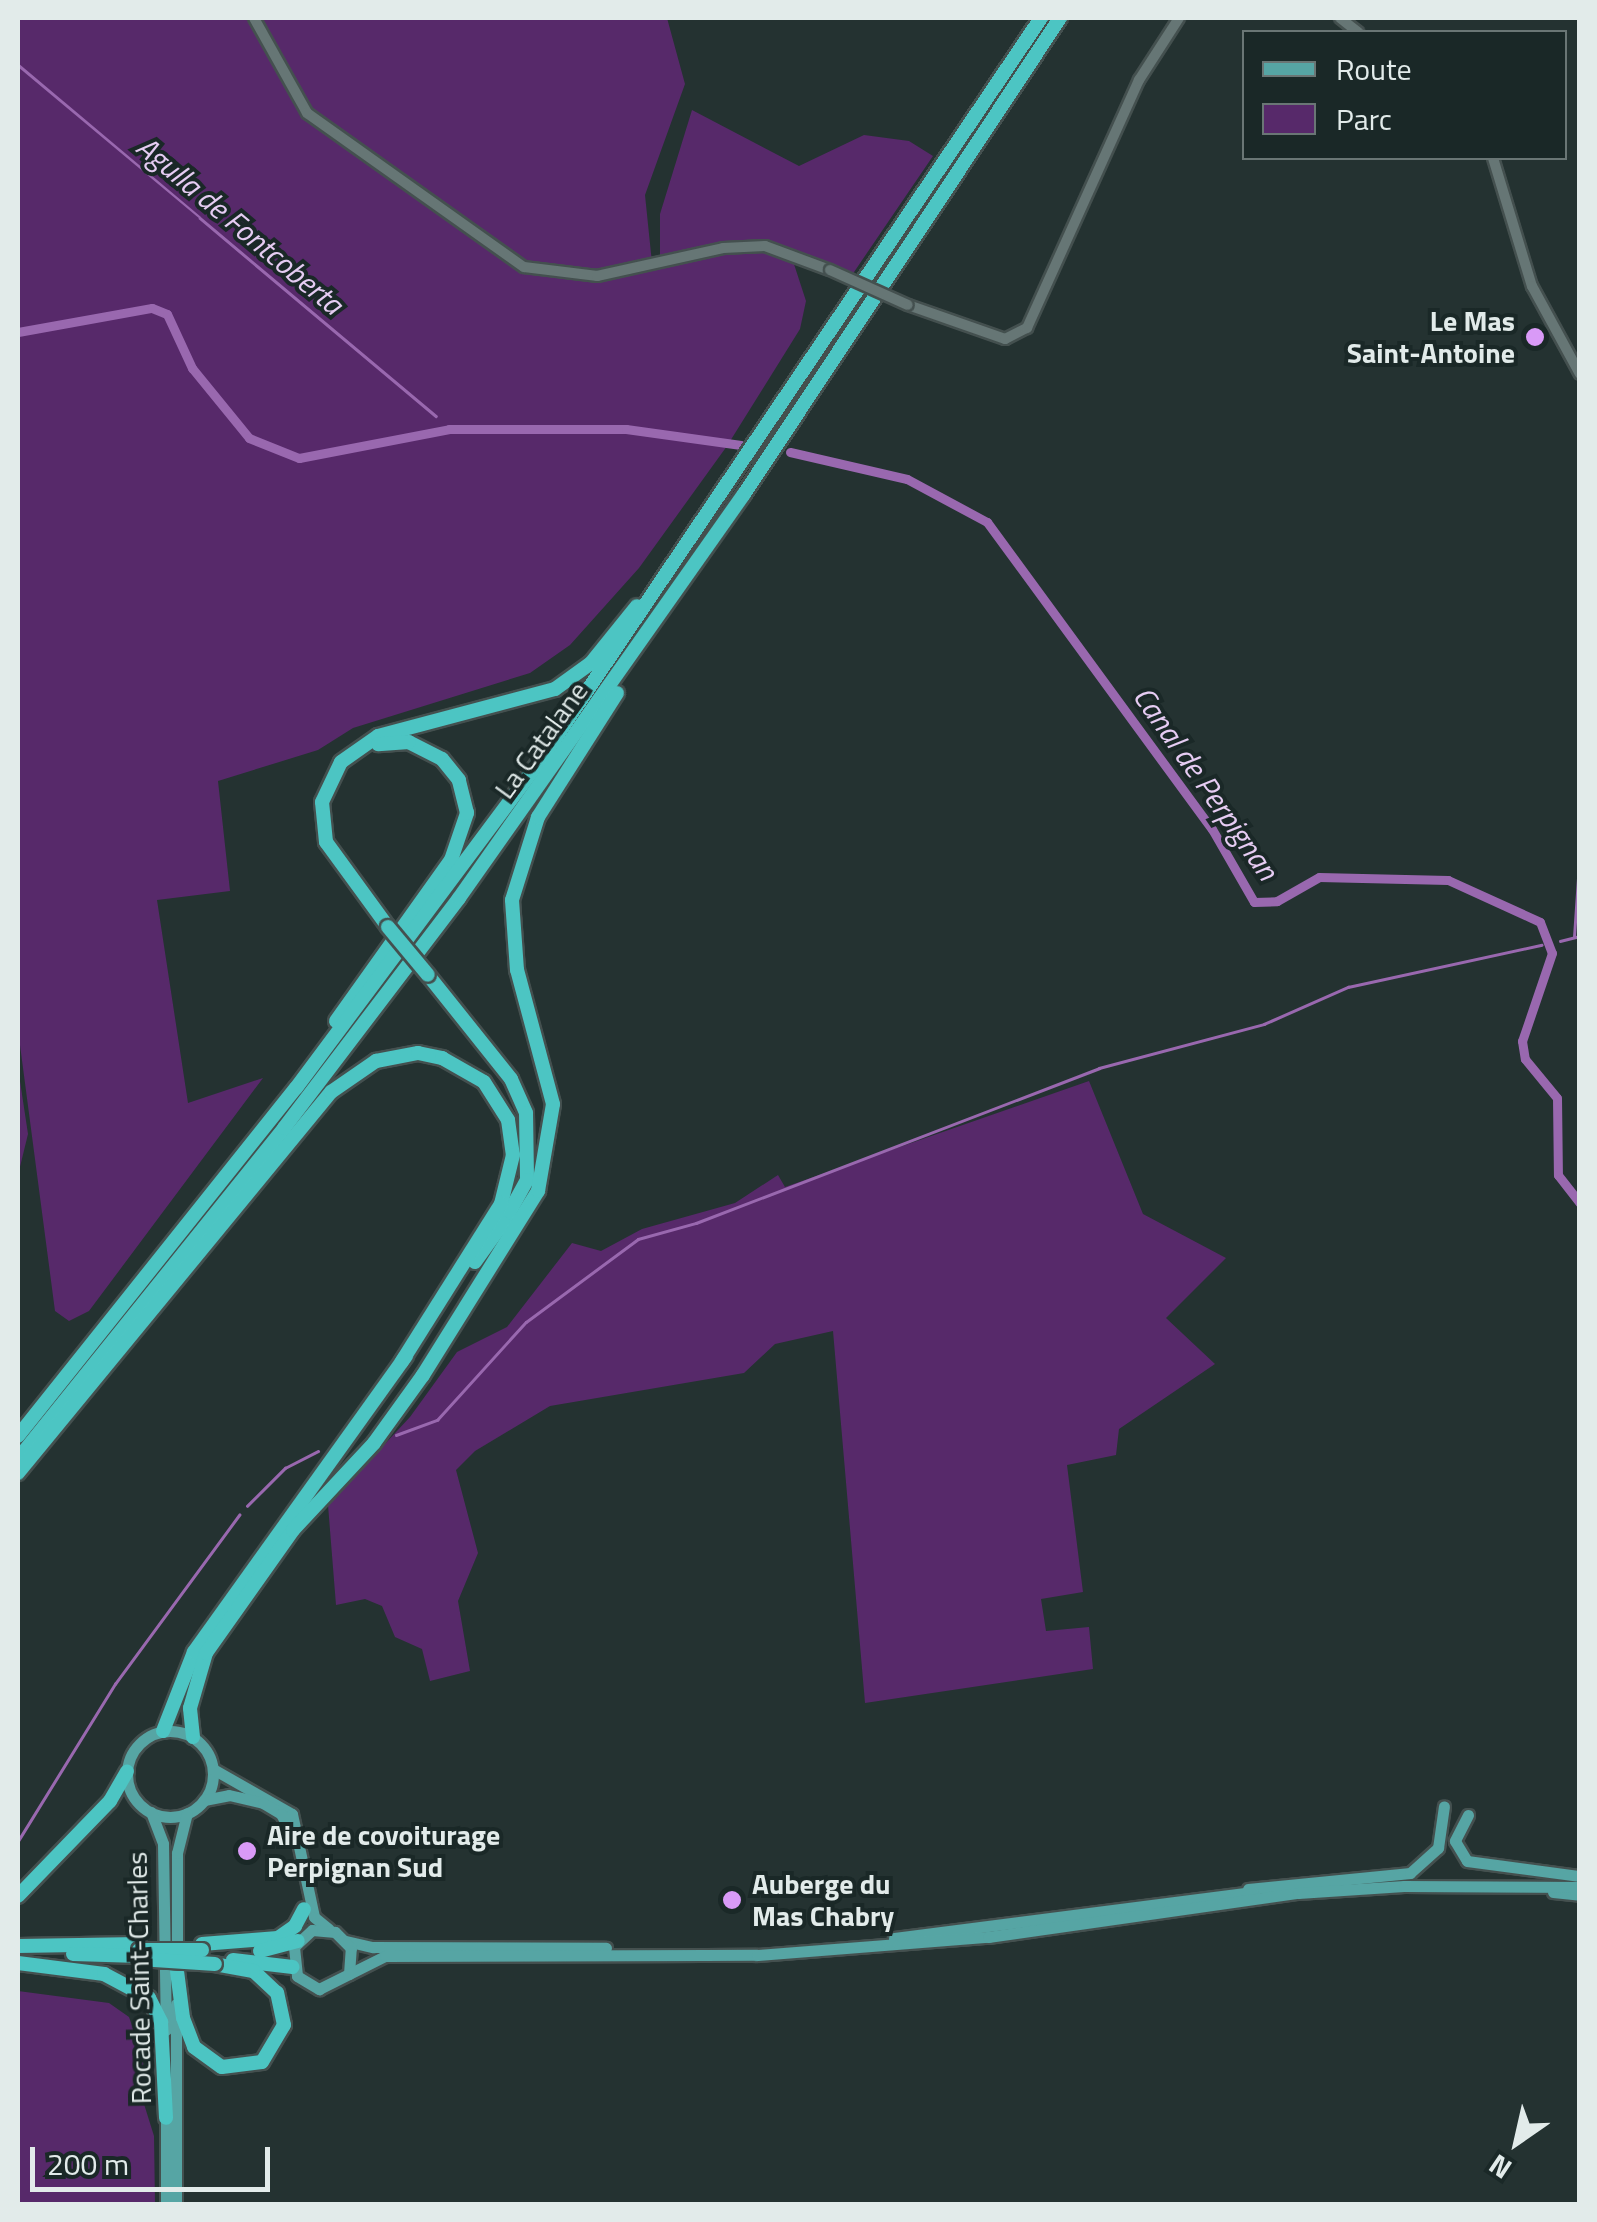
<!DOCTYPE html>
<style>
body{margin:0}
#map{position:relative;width:1597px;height:2222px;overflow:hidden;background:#243231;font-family:"Titillium Web",sans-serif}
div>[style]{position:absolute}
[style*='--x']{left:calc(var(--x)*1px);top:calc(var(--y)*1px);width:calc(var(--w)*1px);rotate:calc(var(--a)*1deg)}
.green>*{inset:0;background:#57296a}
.water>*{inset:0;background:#9968af}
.stream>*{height:2.5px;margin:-1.25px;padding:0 1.25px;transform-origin:1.25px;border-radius:1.25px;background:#9968af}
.canal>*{height:9px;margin:-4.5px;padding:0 4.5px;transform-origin:4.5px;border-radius:4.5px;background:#9968af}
.roads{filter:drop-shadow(2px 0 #44504f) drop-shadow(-2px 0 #44504f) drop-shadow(0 2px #44504f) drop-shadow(0 -2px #44504f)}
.secondary>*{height:10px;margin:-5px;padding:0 5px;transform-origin:5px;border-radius:5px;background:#667675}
.primary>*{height:11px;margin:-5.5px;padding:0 5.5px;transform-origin:5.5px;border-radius:5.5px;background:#56a5a4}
.primary>.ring{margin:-5.5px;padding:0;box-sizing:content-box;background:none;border:11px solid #56a5a4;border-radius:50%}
.highway>*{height:14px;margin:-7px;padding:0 7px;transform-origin:7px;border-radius:7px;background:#4cc5c3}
.bridges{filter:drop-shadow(2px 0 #44504f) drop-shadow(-2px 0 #44504f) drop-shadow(0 2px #44504f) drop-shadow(0 -2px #44504f)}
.secondary-bridge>*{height:10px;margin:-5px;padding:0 5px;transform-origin:5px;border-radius:5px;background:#667675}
.highway-bridge>*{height:14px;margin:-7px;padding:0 7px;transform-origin:7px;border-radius:7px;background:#4cc5c3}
.dots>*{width:28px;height:28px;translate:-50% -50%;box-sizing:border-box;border:5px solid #1a2827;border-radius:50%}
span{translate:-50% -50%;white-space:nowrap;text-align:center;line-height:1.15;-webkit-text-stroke:8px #1a2827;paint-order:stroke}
.poi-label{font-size:28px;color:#e2ebea;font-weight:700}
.right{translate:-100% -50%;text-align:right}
.left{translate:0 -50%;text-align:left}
.street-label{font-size:28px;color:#e2ebea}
.water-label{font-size:30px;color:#e6ccf3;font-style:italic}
.frame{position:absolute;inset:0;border:20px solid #e2ebea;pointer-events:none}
.legend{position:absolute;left:1242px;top:30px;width:325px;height:130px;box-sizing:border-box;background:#1a2827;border:2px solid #6a7675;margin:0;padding:12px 18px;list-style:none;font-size:30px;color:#e2ebea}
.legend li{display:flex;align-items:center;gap:20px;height:50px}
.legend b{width:50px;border:2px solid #6a7675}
.north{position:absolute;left:1467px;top:2092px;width:100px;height:100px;-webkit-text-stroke:8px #1a2827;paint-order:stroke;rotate:214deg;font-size:28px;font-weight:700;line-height:40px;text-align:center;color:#e2ebea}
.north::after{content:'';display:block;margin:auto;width:35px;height:45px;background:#e2ebea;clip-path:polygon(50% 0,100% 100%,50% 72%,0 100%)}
.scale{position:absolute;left:30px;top:2147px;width:240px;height:45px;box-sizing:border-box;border:5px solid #e2ebea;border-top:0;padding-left:12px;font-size:30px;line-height:35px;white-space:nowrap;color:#e2ebea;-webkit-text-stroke:8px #1a2827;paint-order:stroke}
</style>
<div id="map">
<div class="green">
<i style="clip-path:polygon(18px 18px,250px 18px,304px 116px,523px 271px,598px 280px,723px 253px,764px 251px,792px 258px,806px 301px,800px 329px,727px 446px,639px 568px,570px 645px,530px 673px,353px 728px,318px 750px,218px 781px,230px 891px,157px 900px,188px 1103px,263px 1078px,89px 1311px,69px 1321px,55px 1311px,18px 1030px)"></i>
<i style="clip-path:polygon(259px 18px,667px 18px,685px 84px,645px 195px,652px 263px,597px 271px,526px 263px,311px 110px)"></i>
<i style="clip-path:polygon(692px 110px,799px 166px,864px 135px,909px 141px,933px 156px,852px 275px,765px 242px,660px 261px,660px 214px)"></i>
<i style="clip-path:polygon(18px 1068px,28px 1134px,18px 1175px)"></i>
<i style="clip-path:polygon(1089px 1081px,1143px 1214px,1226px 1258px,1166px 1318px,1215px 1364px,1119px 1429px,1116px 1455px,1067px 1465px,1083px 1592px,1041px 1599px,1046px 1631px,1089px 1627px,1093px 1669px,865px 1703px,833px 1331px,775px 1344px,744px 1373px,550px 1406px,475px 1451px,456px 1470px,478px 1553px,458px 1601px,470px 1671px,430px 1681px,422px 1649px,395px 1637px,382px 1606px,365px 1599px,336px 1605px,328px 1505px,410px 1417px,457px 1352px,507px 1327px,572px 1243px,601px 1251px,642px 1229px,735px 1203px,778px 1175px,785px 1187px)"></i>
<i style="clip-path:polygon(18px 1991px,109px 2003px,129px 2017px,143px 2057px,144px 2104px,154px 2136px,155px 2204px,18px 2204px)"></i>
</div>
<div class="water">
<i style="clip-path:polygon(18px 63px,201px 217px,200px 219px,18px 67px)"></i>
</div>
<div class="stream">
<i style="--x:200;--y:218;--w:308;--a:40"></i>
<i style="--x:1574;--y:937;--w:88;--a:-86.1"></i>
<i style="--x:1560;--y:941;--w:21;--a:-14"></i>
<i style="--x:396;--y:1435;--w:44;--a:-20.1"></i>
<i style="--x:437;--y:1420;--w:132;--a:-47.8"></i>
<i style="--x:526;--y:1322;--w:139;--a:-36.5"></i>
<i style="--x:638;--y:1239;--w:60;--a:-15.4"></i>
<i style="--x:696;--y:1223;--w:432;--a:-21"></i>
<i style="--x:1099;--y:1068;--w:171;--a:-14.9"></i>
<i style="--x:1264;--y:1024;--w:92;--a:-23.8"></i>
<i style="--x:1348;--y:987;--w:198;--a:-12.3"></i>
<i style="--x:247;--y:1506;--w:54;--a:-45"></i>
<i style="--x:285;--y:1468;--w:37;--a:-27"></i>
<i style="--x:18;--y:1841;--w:185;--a:-58.3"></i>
<i style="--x:115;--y:1684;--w:210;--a:-53.7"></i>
</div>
<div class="canal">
<i style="--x:18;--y:332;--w:136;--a:-10.2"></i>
<i style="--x:152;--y:308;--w:16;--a:22"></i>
<i style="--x:167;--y:314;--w:60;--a:65.2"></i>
<i style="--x:192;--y:368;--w:90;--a:50.8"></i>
<i style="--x:249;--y:438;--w:54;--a:21.8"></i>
<i style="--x:299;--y:458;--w:153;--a:-10.9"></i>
<i style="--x:449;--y:429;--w:177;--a:0"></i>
<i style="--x:626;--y:429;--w:116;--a:7.9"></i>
<i style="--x:790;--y:452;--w:120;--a:13"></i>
<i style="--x:907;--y:479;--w:91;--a:28.3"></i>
<i style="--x:987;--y:522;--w:381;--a:53.8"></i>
<i style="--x:1212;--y:829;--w:84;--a:60.1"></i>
<i style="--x:1254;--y:902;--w:23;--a:-2"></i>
<i style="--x:1277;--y:901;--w:48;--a:-29.7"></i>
<i style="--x:1319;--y:877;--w:129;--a:1.3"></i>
<i style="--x:1448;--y:880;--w:101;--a:24.5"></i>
<i style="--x:1540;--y:922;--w:33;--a:69"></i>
<i style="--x:1552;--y:953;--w:93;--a:108.8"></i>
<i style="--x:1522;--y:1041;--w:18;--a:81"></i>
<i style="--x:1525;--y:1059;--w:50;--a:50.6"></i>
<i style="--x:1557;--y:1098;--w:77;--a:89.3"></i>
<i style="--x:1558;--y:1175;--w:36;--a:52"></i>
</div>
<div class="roads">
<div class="secondary">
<i style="--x:254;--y:18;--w:109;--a:60.8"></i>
<i style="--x:307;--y:113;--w:266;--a:35.4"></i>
<i style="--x:524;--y:267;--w:74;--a:7"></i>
<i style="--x:597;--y:276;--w:129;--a:-12.5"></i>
<i style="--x:723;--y:248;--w:42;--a:-2.7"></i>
<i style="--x:765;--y:246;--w:69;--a:20.3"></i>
<i style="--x:1340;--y:18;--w:23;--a:38"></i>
<i style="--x:1493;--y:158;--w:134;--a:73.1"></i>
<i style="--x:1532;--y:286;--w:100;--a:61.4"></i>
<i style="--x:908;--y:305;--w:103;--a:19.3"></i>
<i style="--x:1005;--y:339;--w:25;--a:-27"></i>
<i style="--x:1027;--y:328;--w:272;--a:-65.7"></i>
<i style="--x:1139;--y:80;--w:74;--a:-57.2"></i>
</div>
<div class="primary">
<i class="ring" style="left:127px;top:1731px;width:75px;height:75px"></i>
<i style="--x:213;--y:1769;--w:91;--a:29.7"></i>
<i style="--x:292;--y:1814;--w:105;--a:77.9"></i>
<i style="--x:314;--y:1917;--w:19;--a:39"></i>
<i style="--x:204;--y:1800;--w:25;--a:-11"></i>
<i style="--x:229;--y:1795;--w:35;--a:13"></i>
<i style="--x:263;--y:1803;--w:21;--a:31"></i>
<i style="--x:281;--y:1814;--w:30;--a:62"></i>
<i style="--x:151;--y:1812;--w:34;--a:69"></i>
<i style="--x:163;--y:1844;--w:186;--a:89.1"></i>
<i style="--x:1468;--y:1815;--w:29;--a:117"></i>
<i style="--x:1455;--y:1841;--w:23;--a:59"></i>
<i style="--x:1467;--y:1861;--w:114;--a:7.6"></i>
<i style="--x:1248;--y:1889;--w:163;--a:-5.6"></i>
<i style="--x:1410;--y:1873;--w:38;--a:-42"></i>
<i style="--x:1438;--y:1848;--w:42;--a:-81.9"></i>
<i style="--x:1553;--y:1892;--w:27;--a:6"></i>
<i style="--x:894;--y:1938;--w:362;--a:-7.3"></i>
<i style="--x:346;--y:1941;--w:28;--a:13"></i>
<i style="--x:373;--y:1947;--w:233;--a:0.2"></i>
<i style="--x:177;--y:1955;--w:102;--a:-90"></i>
<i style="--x:177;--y:1853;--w:41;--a:-76"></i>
<i style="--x:349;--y:1974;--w:26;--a:-86"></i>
<i style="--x:351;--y:1948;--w:23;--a:-135"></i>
<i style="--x:335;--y:1932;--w:23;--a:-175"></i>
<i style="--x:312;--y:1930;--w:25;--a:137"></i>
<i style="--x:294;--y:1947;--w:29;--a:84"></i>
<i style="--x:297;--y:1976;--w:26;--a:31"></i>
<i style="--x:319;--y:1989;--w:74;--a:-26.6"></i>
<i style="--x:385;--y:1956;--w:372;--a:-0.2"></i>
<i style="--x:757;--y:1955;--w:232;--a:-4.5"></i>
<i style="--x:988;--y:1937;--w:313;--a:-8.1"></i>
<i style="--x:1298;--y:1893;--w:106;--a:-3.8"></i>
<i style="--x:1404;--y:1886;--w:176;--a:0.3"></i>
<i style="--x:166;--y:2204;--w:90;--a:-90"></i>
<i style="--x:176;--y:2204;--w:200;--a:-90"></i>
</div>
<div class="highway">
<i style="--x:388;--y:927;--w:105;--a:-126.1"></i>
<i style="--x:326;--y:842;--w:40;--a:-95.7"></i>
<i style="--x:322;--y:802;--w:44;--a:-64.6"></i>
<i style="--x:341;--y:762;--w:45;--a:-35.1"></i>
<i style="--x:378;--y:736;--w:183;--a:-14.9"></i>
<i style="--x:555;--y:689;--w:44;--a:-35.8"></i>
<i style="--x:591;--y:663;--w:73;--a:-51.1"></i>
<i style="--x:428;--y:975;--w:133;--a:51.4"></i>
<i style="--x:511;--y:1079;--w:37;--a:66"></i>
<i style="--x:526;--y:1113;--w:67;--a:89.1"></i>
<i style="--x:527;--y:1180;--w:56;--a:118.9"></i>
<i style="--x:336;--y:1021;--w:198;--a:-54.5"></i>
<i style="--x:451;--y:860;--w:50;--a:-71.2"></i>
<i style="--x:467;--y:813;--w:34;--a:-104"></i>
<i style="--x:459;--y:780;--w:27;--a:-129"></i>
<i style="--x:442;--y:759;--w:37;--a:-153"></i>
<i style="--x:409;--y:742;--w:31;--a:176"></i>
<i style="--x:475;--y:1262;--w:48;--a:-54.3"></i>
<i style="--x:18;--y:1436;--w:445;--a:-51.4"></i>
<i style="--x:296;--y:1088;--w:410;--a:-53.3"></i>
<i style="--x:541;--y:759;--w:894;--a:-55.99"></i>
<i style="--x:18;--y:1459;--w:425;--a:-51.2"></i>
<i style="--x:284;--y:1128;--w:289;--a:-52.7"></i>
<i style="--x:459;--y:898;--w:494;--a:-54.8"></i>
<i style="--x:744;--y:494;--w:571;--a:-56.42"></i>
<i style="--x:18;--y:1473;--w:493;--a:-50.6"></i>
<i style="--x:331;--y:1092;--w:55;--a:-34.6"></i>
<i style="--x:376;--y:1061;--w:43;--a:-10.8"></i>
<i style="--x:418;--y:1053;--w:25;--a:12"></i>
<i style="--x:442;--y:1058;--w:48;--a:29.7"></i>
<i style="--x:484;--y:1082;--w:45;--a:57.7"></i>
<i style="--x:508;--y:1120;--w:35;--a:82"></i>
<i style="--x:513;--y:1155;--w:50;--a:103.8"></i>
<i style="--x:501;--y:1204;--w:186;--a:122.2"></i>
<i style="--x:163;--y:1731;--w:85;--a:-68.6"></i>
<i style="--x:194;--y:1652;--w:364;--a:-54.4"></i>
<i style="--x:193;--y:1737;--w:29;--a:-96"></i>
<i style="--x:190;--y:1708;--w:57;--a:-73.8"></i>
<i style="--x:206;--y:1653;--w:151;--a:-54.7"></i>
<i style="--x:293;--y:1530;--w:119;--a:-47"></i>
<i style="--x:374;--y:1443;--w:84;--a:-54.2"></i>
<i style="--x:423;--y:1375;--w:217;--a:-58"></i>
<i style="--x:538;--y:1191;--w:88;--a:-80.2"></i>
<i style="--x:553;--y:1104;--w:139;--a:-105"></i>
<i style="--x:517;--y:970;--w:70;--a:-94.1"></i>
<i style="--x:512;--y:900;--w:87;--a:-72.6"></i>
<i style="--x:538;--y:817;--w:147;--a:-57.5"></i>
<i style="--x:18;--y:1896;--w:132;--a:-45.9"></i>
<i style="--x:110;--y:1801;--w:34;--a:-60"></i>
<i style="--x:202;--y:1944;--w:76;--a:-4.5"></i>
<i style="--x:278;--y:1938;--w:21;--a:-35"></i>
<i style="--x:295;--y:1926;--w:19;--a:-62"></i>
<i style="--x:18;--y:1946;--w:121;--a:-0.9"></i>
<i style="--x:260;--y:1951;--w:39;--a:-15"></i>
<i style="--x:73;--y:1954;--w:66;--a:1.7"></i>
<i style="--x:233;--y:1960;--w:60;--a:6.7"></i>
<i style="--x:18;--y:1963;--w:87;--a:7.3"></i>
<i style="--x:104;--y:1974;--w:51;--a:28.1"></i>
<i style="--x:149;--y:1998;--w:27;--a:63"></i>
<i style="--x:161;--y:2022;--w:96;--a:87"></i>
<i style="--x:177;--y:1971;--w:47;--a:82.7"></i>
<i style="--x:183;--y:2018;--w:31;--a:69"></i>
<i style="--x:194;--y:2047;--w:34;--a:36"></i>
<i style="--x:222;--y:2067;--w:40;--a:-7.1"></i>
<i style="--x:262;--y:2062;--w:43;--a:-59.3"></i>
<i style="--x:284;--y:2025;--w:33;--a:-102"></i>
<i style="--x:277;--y:1993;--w:33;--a:-137"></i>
<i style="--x:253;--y:1971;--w:39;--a:-170"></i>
</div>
</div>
<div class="bridges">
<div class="secondary-bridge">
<i style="--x:830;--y:270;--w:85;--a:24.2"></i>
</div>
<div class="highway-bridge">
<i style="--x:388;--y:927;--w:62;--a:50.2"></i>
<i style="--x:139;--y:1950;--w:63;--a:0"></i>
<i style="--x:139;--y:1959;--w:76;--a:3.8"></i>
</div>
</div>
<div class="dots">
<i style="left:1535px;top:337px;background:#d99af7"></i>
<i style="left:247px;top:1851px;background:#d99af7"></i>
<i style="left:732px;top:1900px;background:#d99af7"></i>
</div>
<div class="poi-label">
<span class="right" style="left:1515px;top:337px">Le Mas<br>Saint-Antoine</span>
<span class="left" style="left:267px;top:1851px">Aire de covoiturage<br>Perpignan Sud</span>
<span class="left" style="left:752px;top:1900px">Auberge du<br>Mas Chabry</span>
</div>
<div class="street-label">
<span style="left:541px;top:740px;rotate:-54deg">La Catalane</span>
<span style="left:139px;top:1978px;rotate:-91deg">Rocade Saint-Charles</span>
</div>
<div class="water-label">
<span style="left:240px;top:225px;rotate:40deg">Agulla de Fontcoberta</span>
<span style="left:1206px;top:783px;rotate:55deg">Canal de Perpignan</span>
</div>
<div class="frame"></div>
<ul class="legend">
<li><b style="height:12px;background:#56a5a4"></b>Route</li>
<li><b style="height:28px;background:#57296a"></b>Parc</li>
</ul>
<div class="north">N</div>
<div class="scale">200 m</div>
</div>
